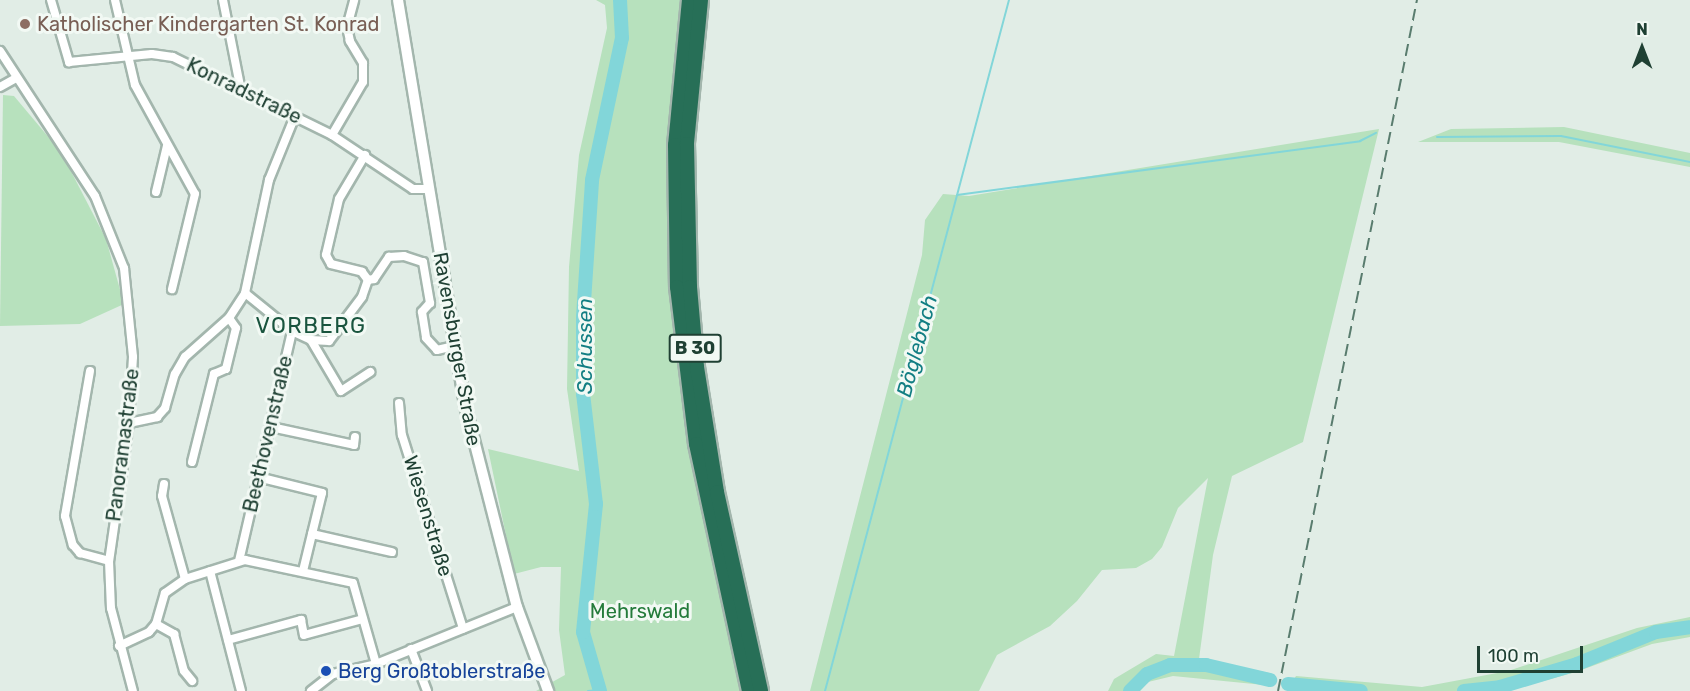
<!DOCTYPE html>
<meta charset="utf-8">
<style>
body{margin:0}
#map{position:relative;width:1690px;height:691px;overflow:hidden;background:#e1ede6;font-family:Rubik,sans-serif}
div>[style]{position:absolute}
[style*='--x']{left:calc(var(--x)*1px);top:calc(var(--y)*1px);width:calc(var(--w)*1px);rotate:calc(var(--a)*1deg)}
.green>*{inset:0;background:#b7e1bd}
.stream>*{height:2px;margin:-1px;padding:0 1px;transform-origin:1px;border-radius:1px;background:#82d6d9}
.river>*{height:14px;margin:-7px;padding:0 7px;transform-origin:7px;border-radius:7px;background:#82d6d9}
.roads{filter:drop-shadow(2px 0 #a3b6ad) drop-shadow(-2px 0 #a3b6ad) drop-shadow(0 2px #a3b6ad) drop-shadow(0 -2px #a3b6ad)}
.street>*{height:8px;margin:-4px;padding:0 4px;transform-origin:4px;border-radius:4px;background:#fff}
.secondary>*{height:10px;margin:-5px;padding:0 5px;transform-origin:5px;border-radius:5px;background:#fff}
.highway>*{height:14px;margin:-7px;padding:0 7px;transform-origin:7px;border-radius:7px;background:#276f57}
.rail>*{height:2px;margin-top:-1px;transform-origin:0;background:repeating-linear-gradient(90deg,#597c6e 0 12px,transparent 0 18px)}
.dots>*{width:16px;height:16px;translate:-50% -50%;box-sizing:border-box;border:3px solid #f2f9f4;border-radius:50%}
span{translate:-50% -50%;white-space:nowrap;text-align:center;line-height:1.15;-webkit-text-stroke:6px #f2f9f4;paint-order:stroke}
.shield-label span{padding:2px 4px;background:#f2f9f4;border:2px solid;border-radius:4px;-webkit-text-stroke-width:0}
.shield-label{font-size:18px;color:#1f4033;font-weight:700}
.education-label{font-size:20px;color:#785e54}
.left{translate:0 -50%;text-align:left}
.street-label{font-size:20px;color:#1f4033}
.park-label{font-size:20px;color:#247b3b}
.transit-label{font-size:20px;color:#164399}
.water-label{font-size:21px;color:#127e83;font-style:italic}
.quarter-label{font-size:22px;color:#19543e;letter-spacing:1.5px}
.north{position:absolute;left:1612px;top:18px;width:60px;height:60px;-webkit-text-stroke:4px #f2f9f4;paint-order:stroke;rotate:0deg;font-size:16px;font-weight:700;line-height:24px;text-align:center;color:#1f4033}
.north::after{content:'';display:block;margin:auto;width:21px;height:27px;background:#1f4033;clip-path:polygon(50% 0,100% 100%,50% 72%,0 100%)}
.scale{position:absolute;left:1477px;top:646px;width:106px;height:27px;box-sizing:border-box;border:3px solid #1f4033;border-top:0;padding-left:8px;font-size:18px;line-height:21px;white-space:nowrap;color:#1f4033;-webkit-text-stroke:4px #f2f9f4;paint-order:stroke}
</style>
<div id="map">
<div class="green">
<i style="clip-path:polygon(596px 0,680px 0,667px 144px,669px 287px,688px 446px,740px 691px,536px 691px,565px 675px,559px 630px,561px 567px,541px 567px,514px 574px,488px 449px,579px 471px,567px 389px,569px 267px,579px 155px,607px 28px,605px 5px)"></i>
<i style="clip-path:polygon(3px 95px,14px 96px,61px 152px,106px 239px,124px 304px,80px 324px,0 326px)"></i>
<i style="clip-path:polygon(1564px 127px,1690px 153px,1690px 167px,1559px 142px,1418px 142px,1451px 129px)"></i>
<i style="clip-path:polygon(1379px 129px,1303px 442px,1232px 476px,1213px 555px,1199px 659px,1269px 673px,1264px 685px,1173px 676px,1148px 682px,1140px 691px,1108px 691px,1114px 679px,1156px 654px,1174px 656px,1208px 478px,1178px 508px,1162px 547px,1152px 559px,1136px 568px,1102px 570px,1077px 601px,1050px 626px,997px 655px,979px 691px,810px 691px,922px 255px,925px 220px,943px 194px,969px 196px)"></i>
<i style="clip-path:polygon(1690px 617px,1690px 637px,1652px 644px,1576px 672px,1507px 691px,1287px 691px,1296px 676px,1422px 687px,1508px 671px,1637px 628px)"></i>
</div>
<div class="stream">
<i style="--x:1437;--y:137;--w:124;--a:-0.5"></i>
<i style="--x:1561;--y:136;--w:132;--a:11.4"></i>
<i style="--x:957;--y:195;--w:407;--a:-7.6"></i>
<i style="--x:1360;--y:141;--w:18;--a:-27"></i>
<i style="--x:588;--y:691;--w:11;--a:-5"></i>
<i style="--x:825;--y:691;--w:715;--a:-75.09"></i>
</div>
<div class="river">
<i style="--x:1288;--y:684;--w:73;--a:5.5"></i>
<i style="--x:600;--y:691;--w:61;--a:-106.1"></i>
<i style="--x:583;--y:632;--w:129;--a:-84.2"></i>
<i style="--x:596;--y:504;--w:111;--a:-96.7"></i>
<i style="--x:583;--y:394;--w:77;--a:-90"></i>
<i style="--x:583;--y:317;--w:137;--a:-86.2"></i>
<i style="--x:592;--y:180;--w:145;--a:-78.1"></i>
<i style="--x:622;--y:38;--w:38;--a:-93"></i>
<i style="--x:1130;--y:691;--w:24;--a:-45"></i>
<i style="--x:1147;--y:674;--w:25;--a:-21"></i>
<i style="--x:1170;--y:665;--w:36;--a:0"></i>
<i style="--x:1206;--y:665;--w:66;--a:13.2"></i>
<i style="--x:1464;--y:691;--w:36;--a:-6"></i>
<i style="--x:1500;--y:687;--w:80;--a:-16.6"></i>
<i style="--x:1577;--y:664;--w:85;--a:-22.1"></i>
<i style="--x:1656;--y:632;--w:34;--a:-8"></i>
</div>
<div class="roads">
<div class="street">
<i style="--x:51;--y:0;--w:65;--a:73.8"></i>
<i style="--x:69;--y:62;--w:83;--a:-5.5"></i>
<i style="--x:152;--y:54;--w:21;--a:8"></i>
<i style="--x:173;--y:57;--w:177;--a:26.1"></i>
<i style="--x:332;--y:135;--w:97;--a:33.7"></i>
<i style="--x:413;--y:189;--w:16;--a:0"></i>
<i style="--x:115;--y:0;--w:87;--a:76.8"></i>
<i style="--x:135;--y:85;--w:124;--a:61.2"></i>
<i style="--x:195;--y:194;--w:98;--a:103.6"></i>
<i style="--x:223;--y:0;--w:88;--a:78.8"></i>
<i style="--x:0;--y:51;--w:173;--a:56.8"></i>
<i style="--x:95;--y:196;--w:78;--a:68.1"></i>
<i style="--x:124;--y:268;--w:89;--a:84.2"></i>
<i style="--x:133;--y:357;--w:66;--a:93.5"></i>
<i style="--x:129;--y:423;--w:139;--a:98.2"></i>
<i style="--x:109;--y:561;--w:47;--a:87.6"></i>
<i style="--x:111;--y:608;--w:86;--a:75.2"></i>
<i style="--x:0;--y:87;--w:18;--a:-29"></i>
<i style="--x:332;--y:135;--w:61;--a:-59.7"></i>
<i style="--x:363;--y:82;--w:19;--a:-90"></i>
<i style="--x:363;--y:63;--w:26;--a:-121"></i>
<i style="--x:350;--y:41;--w:14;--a:-102"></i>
<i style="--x:347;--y:27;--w:28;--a:-75"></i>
<i style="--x:365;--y:155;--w:51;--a:120.6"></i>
<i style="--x:339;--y:199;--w:57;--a:103.1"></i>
<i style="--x:326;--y:255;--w:10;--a:61"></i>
<i style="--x:331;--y:264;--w:32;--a:14"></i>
<i style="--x:362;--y:272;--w:10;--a:53"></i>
<i style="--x:156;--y:192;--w:47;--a:-76.6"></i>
<i style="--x:368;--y:280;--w:6;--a:-9"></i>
<i style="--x:374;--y:279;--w:27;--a:-56"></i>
<i style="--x:389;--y:257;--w:15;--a:-4"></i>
<i style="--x:404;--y:256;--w:20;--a:18"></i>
<i style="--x:423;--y:262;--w:42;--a:80.3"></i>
<i style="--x:430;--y:303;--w:12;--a:132"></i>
<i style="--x:422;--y:312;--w:26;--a:81"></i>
<i style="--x:426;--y:338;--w:16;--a:47"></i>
<i style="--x:437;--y:350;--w:17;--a:-13"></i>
<i style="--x:292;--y:331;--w:21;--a:25"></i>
<i style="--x:311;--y:340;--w:18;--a:3"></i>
<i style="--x:329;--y:341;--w:55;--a:-53.1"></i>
<i style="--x:362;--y:297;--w:18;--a:-71"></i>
<i style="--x:311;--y:340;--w:59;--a:59.5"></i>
<i style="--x:341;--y:391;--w:35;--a:-33"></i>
<i style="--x:90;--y:371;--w:147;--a:99.8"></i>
<i style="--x:65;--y:516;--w:30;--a:75"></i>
<i style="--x:73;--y:545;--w:11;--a:49"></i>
<i style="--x:80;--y:553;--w:30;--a:15"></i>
<i style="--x:399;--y:403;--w:32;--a:85"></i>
<i style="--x:402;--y:435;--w:203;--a:72.5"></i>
<i style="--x:129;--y:423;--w:29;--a:-12"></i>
<i style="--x:157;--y:417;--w:12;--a:-48"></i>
<i style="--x:165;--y:408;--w:35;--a:-74"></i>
<i style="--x:175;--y:374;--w:20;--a:-60"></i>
<i style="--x:185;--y:357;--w:59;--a:-41.6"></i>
<i style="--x:229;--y:318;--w:30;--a:-57"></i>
<i style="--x:245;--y:293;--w:116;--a:-78"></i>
<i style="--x:269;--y:180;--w:69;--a:-67.9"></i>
<i style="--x:271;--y:427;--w:85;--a:12.2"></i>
<i style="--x:354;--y:445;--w:8;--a:-83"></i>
<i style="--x:192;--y:462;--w:91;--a:-76"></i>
<i style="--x:214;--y:374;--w:13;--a:-23"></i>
<i style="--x:226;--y:369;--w:42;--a:-76.3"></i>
<i style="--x:236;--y:328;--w:12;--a:-125"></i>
<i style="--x:258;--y:477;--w:66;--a:14"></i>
<i style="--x:322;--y:493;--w:80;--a:103.7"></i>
<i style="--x:164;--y:484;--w:12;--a:99"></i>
<i style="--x:162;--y:496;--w:86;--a:74.5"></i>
<i style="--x:312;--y:534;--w:82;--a:12.7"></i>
<i style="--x:239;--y:561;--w:236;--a:-77"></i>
<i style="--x:292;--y:331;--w:60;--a:-141"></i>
<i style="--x:210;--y:571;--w:124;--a:75.5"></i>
<i style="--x:156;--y:624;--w:21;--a:29"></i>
<i style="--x:174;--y:634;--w:38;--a:75"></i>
<i style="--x:184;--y:671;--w:13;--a:51"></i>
<i style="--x:228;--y:640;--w:76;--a:-15.3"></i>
<i style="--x:301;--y:620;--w:15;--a:79"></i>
<i style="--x:304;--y:635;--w:61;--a:-15.2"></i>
<i style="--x:119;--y:646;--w:33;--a:-25"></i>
<i style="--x:149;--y:632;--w:11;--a:-49"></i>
<i style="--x:156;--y:624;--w:32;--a:-74"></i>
<i style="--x:165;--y:593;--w:24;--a:-35"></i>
<i style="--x:185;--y:579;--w:63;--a:-17.6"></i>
<i style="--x:245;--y:560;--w:110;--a:12"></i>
<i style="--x:353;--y:583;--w:84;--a:74.1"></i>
<i style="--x:411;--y:649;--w:45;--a:69.1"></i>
<i style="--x:311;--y:691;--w:28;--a:-38"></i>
<i style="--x:333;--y:674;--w:44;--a:-13.1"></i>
<i style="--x:376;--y:664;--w:152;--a:-22"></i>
</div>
<div class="secondary">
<i style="--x:398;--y:0;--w:411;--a:80.6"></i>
<i style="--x:465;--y:405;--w:209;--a:75.6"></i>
<i style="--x:517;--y:607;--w:90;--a:69.7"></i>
</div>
<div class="highway">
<i style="--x:689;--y:0;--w:146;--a:95.5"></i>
<i style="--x:675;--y:145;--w:142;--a:89.2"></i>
<i style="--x:677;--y:287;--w:158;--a:83.1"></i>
<i style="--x:696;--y:444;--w:253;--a:77.9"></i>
<i style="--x:701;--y:0;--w:145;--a:95.6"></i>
<i style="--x:687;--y:144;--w:143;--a:88.8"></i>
<i style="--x:690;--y:287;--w:80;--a:85"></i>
<i style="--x:697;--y:367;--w:127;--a:80.9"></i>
<i style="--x:717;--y:492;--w:204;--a:77.5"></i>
</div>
</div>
<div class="rail">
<i style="--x:1278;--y:691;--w:705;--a:-78.63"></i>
</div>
<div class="dots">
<i style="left:25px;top:24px;background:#8d6e63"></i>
<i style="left:326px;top:671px;background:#1a4fb4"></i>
</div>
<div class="shield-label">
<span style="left:695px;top:348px">B 30</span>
</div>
<div class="education-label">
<span class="left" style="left:37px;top:24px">Katholischer Kindergarten St. Konrad</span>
</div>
<div class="street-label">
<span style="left:244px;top:91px;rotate:26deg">Konradstraße</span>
<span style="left:457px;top:349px;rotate:80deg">Ravensburger Straße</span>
<span style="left:268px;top:434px;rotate:-77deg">Beethovenstraße</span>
<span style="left:123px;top:445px;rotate:-83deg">Panoramastraße</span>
<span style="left:428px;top:516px;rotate:73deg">Wiesenstraße</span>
</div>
<div class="park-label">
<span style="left:640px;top:611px">Mehrswald</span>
</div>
<div class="transit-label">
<span class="left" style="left:338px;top:671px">Berg Großtoblerstraße</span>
</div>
<div class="water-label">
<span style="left:585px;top:346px;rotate:-90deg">Schussen</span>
<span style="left:917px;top:346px;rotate:-75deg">Böglebach</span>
</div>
<div class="quarter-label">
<span style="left:311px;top:326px">VORBERG</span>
</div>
<div class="north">N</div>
<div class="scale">100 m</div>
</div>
